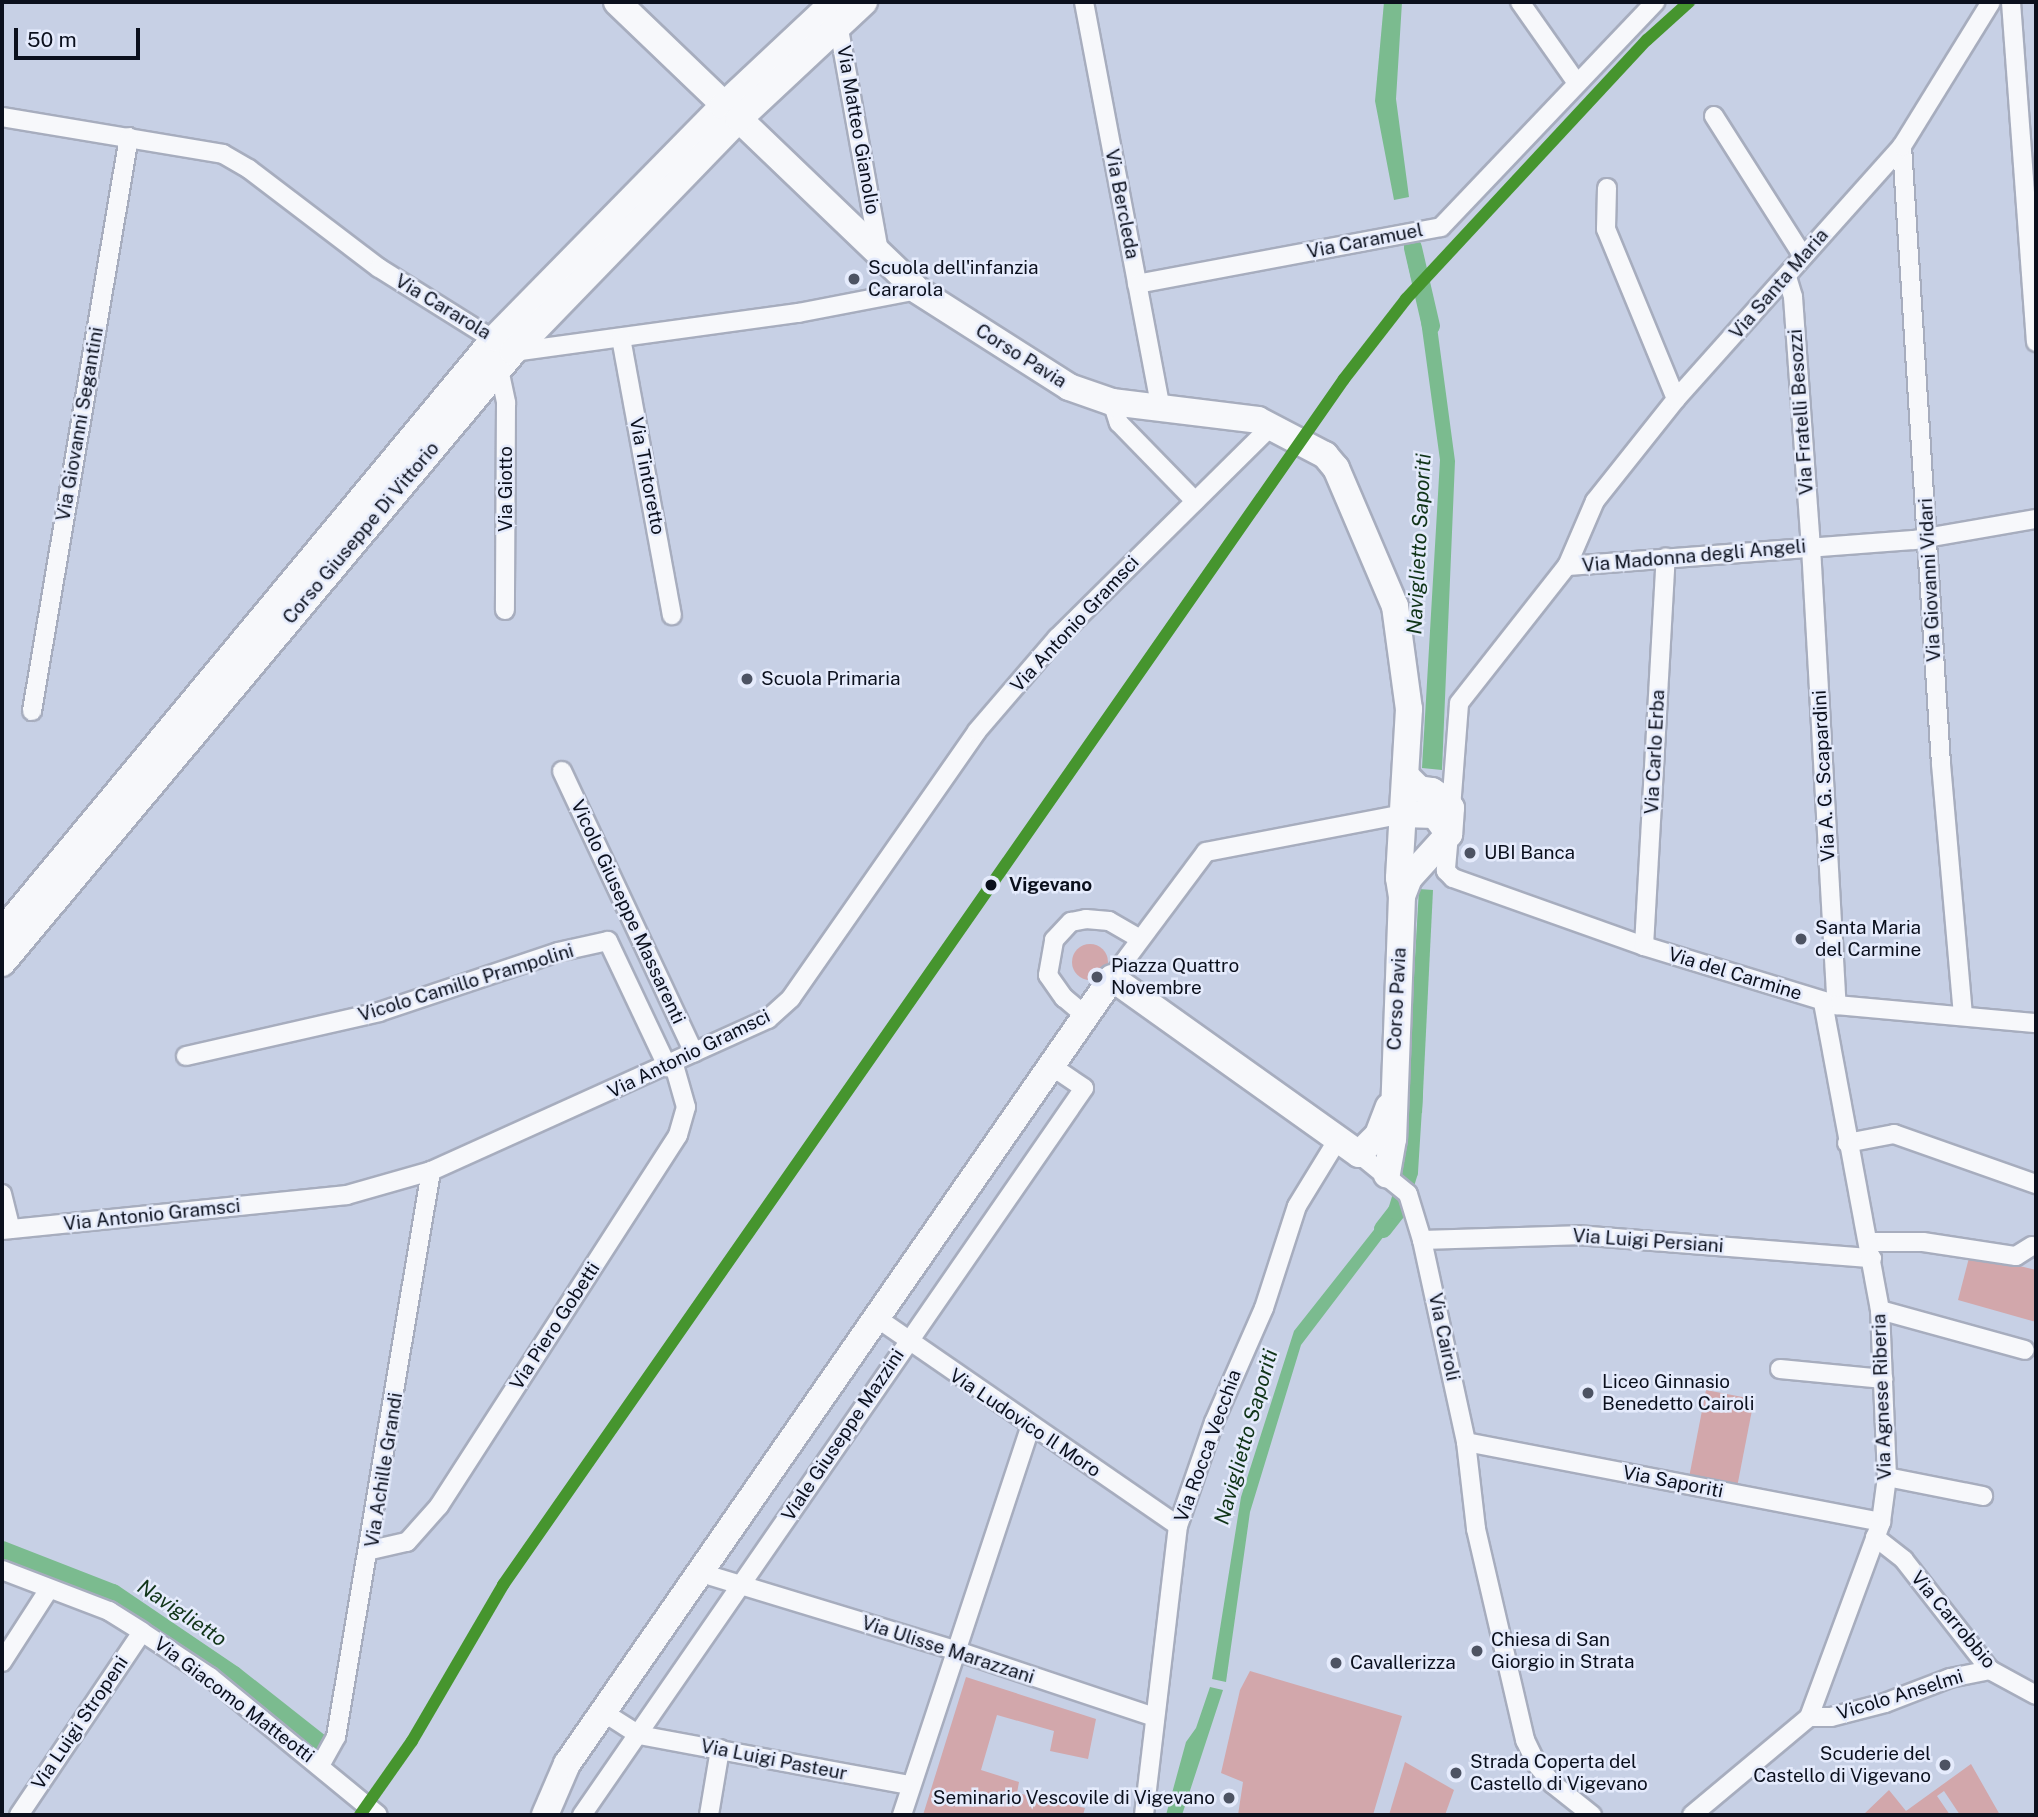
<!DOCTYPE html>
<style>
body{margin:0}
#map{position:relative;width:2038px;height:1817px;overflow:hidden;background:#c7d0e5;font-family:"Public Sans",sans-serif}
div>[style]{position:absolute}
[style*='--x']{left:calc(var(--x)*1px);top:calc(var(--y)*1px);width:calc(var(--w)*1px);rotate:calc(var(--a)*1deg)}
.green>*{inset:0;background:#d2a7ab;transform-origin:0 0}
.round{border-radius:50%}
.water>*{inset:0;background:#7bbb8f}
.canal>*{height:18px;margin:-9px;padding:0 9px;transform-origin:9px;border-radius:9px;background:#7bbb8f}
.roads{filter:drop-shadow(2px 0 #a7adbe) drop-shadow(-2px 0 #a7adbe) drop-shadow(0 2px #a7adbe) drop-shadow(0 -2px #a7adbe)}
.street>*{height:18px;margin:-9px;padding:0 9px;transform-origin:9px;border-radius:9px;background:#f7f8fb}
.secondary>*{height:26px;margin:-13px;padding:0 13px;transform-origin:13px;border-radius:13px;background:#f7f8fb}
.rail-1>*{height:12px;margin:-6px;padding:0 6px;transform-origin:6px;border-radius:6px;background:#46952e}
.dots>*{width:19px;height:19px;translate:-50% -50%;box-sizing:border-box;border:4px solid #e5ebfc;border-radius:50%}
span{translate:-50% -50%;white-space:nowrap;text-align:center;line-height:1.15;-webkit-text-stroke:5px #e5ebfc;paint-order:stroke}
.street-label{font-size:19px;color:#0b101d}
.poi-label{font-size:19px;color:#0b101d}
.left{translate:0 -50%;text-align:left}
.right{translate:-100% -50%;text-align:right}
.stop-label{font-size:19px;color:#0b101d;font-weight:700}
.water-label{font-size:21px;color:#103418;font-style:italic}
.frame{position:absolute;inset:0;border:4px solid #0b101d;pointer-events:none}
.scale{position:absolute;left:14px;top:28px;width:126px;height:32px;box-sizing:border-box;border:4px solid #0b101d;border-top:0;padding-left:9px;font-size:21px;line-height:24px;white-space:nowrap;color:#0b101d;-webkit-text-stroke:5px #e5ebfc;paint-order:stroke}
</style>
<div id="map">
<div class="green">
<i class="round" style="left:1072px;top:944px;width:36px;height:36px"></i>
<i style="clip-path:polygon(1970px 1254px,2036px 1270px,2036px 1322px,1958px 1300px)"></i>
<i style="left:1706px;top:1390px;width:49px;height:88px;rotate:11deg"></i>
<i style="clip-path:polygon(1250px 1671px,1402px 1716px,1373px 1815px,1238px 1815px,1243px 1782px,1221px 1773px,1240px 1690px)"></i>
<i style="clip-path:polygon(966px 1677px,1096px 1719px,1088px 1759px,1050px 1751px,1054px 1731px,997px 1715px,981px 1770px,1019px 1782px,1017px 1793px,1085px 1808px,1083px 1815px,923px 1815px)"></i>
<i style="clip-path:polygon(1405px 1762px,1454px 1790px,1445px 1815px,1389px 1815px)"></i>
<i style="clip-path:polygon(1971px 1764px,2000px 1815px,1960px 1815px,1944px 1791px,1937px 1796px,1950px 1815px,1863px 1815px,1889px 1790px,1906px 1811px)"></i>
</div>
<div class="water">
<i style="clip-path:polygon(1384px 2px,1402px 2px,1396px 99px,1409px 197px,1394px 200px,1375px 101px)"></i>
<i style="clip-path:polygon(1418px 238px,1425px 262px,1411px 278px,1403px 241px)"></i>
<i style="clip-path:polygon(1433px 297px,1455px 461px,1442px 770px,1422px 768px,1440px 460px,1420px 314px)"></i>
<i style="clip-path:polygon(1419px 889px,1433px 890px,1422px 1113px,1417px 1114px,1406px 1114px)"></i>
<i style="clip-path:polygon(1416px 1124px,1414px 1178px,1404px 1168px,1405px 1126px)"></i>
<i style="clip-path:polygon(1392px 1207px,1400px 1215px,1301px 1345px,1250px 1512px,1226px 1682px,1212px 1679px,1241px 1497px,1294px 1331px)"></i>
<i style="clip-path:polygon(1210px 1687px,1223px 1690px,1182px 1815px,1166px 1815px,1186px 1742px,1196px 1728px)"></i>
</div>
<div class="canal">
<i style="--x:1413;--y:248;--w:80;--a:77"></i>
<i style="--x:1383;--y:1229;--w:23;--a:-52"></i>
<i style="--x:1397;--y:1211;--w:41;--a:-72.9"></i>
<i style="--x:1409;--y:1172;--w:80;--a:-86.4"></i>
<i style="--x:2;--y:1550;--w:119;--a:21.2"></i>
<i style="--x:113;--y:1593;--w:146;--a:34.1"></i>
<i style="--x:234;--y:1675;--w:110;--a:38.3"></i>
</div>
<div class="roads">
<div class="street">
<i style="--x:1084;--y:2;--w:411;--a:79.3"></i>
<i style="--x:1520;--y:2;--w:99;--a:54.9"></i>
<i style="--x:2011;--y:2;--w:341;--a:85.8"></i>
<i style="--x:837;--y:18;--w:242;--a:79.8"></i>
<i style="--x:1714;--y:116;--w:166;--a:57.6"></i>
<i style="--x:2;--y:117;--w:224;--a:9.5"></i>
<i style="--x:223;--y:154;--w:30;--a:30"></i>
<i style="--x:249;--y:169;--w:163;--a:37.3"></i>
<i style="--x:379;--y:268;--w:158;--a:32.1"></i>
<i style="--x:513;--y:352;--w:288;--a:-7.8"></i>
<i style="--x:798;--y:313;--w:121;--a:-10.9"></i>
<i style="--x:1902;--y:146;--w:619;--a:86.39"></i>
<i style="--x:1941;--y:764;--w:251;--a:85"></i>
<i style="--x:1607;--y:188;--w:41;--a:91.4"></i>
<i style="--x:1606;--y:229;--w:184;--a:67.6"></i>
<i style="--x:1787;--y:277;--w:21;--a:73"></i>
<i style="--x:1793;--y:297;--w:251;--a:85.9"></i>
<i style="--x:1811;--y:547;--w:459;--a:86.8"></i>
<i style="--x:1137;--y:284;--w:309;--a:-10.6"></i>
<i style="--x:1441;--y:227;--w:311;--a:-46.4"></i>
<i style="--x:621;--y:338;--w:282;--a:79.6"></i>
<i style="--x:499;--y:369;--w:35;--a:78"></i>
<i style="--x:506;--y:403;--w:207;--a:90.3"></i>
<i style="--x:1112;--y:402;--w:22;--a:72"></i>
<i style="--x:1119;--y:423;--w:109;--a:45.7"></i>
<i style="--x:1567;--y:566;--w:348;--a:-4.3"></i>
<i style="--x:1914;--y:540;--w:124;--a:-9.8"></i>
<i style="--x:32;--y:711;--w:582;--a:-80.41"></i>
<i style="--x:562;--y:771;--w:311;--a:64.9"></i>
<i style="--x:1451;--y:808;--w:105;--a:-85.6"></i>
<i style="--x:1459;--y:703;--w:174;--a:-51.8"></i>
<i style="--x:1567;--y:566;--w:71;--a:-66.7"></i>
<i style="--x:1595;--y:501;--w:130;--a:-51.5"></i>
<i style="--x:1676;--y:399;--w:339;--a:-48.2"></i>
<i style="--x:1902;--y:146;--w:169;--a:-58.3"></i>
<i style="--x:1449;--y:834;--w:37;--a:95"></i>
<i style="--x:1446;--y:871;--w:10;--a:45"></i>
<i style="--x:1453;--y:878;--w:203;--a:19.6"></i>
<i style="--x:1644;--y:946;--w:202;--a:17"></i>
<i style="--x:1837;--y:1005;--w:200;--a:5.2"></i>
<i style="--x:1644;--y:946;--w:389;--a:-86.8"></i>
<i style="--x:1112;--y:978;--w:157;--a:-53.3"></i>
<i style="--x:1206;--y:852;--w:201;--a:-10.9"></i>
<i style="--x:1087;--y:1017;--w:30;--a:-140"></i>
<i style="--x:1064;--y:998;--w:28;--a:-125"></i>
<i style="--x:1048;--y:975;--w:36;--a:-80"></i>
<i style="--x:1054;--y:940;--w:25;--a:-47"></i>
<i style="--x:1071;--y:922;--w:15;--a:-11"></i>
<i style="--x:1086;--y:919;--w:23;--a:5"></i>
<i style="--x:1109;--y:921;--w:34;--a:30"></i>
<i style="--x:186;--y:1056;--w:198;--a:-12.8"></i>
<i style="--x:379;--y:1012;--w:189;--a:-18.5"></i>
<i style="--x:558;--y:952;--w:51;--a:-12.4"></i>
<i style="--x:608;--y:941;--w:140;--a:64.7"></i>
<i style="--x:1847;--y:1143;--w:48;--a:-10.8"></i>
<i style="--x:1894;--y:1134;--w:151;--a:19.4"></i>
<i style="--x:1359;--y:1154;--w:63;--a:39.2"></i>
<i style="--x:1408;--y:1194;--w:48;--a:73.1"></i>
<i style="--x:1422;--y:1240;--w:207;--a:77.7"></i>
<i style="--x:1466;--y:1442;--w:88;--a:83.4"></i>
<i style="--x:1476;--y:1529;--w:217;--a:76.9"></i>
<i style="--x:1525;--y:1740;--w:28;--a:64"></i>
<i style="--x:1537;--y:1765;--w:25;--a:50"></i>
<i style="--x:1553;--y:1784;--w:50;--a:38.5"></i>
<i style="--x:2;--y:1194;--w:36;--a:76"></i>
<i style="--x:2;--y:1230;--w:347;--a:-5.8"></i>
<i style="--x:347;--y:1195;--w:87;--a:-15.9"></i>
<i style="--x:431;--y:1171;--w:370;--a:-24.3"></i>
<i style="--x:768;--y:1019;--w:31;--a:-42"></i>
<i style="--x:791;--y:998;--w:325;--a:-55.1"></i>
<i style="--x:977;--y:731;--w:123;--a:-49.3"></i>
<i style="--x:1057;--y:638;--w:303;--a:-44.7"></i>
<i style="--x:1422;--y:1240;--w:155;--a:-1.8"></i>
<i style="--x:1577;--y:1235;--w:296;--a:4.5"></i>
<i style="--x:1869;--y:1242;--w:54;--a:0"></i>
<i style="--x:1923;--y:1242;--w:94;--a:8.6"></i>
<i style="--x:2016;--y:1256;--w:19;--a:-32"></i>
<i style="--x:1880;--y:1310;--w:150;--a:15.4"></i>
<i style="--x:874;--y:1316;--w:369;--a:34.6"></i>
<i style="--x:1780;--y:1369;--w:104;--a:5.5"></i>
<i style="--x:1466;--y:1442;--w:423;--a:10.9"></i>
<i style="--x:1887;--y:1477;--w:98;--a:11.2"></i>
<i style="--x:1875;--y:1537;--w:37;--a:38"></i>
<i style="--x:1904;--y:1560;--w:140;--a:52"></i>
<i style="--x:1990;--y:1670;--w:52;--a:28.5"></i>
<i style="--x:371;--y:1550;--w:37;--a:-13"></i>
<i style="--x:407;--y:1542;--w:48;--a:-48.4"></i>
<i style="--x:439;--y:1506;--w:441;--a:-57.2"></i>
<i style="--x:678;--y:1135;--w:29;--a:-74"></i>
<i style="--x:686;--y:1107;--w:44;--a:-105.9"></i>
<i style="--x:2;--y:1570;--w:115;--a:21"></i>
<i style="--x:109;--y:1611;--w:39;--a:32"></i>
<i style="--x:142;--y:1632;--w:82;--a:33.5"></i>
<i style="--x:210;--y:1677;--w:217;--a:39.4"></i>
<i style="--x:698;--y:1572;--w:268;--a:16.9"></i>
<i style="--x:954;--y:1650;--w:211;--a:18.5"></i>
<i style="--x:2;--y:1662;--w:87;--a:-57.2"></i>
<i style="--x:603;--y:1712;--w:43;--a:32.6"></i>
<i style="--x:639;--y:1735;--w:274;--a:10.5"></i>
<i style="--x:1809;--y:1717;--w:22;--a:0"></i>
<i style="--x:1831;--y:1717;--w:56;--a:-14.5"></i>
<i style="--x:1885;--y:1703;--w:70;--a:-21"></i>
<i style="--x:1950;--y:1678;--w:41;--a:-11.3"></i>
<i style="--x:321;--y:1764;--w:31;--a:-61"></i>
<i style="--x:336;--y:1737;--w:574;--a:-80.47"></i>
<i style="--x:19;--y:1815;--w:220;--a:-56.1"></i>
<i style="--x:582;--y:1815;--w:883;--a:-55.37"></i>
<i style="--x:1084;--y:1088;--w:37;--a:-146"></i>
<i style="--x:709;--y:1815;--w:67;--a:-80.5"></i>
<i style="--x:902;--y:1815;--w:409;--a:-71.7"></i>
<i style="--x:1144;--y:1815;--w:291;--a:-83.3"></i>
<i style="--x:1178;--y:1526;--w:110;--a:-70.9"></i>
<i style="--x:1214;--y:1422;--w:124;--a:-66.3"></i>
<i style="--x:1264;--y:1308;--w:107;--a:-72.1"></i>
<i style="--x:1297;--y:1206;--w:79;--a:-58.5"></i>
<i style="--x:1692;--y:1815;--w:153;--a:-39.9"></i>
<i style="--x:1809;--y:1717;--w:208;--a:-69.7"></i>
<i style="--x:1881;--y:1522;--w:45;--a:-82.4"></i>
<i style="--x:1887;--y:1477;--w:167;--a:-92.4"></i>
<i style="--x:1880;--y:1310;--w:314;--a:-100.5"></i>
</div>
<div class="secondary">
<i style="--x:617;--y:2;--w:416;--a:43.8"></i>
<i style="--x:917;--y:290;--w:180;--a:32.5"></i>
<i style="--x:1069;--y:387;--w:46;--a:19.2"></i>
<i style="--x:1112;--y:402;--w:147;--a:7"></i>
<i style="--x:1258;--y:420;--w:76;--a:27.6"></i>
<i style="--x:1325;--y:455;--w:17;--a:50"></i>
<i style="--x:1336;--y:468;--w:150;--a:66.9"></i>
<i style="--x:1395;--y:606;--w:104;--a:82.3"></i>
<i style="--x:1409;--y:709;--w:169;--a:93.4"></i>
<i style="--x:1399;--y:878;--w:18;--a:81"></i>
<i style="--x:1402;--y:896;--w:243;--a:92.1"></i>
<i style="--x:1393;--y:1139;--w:36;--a:100"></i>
<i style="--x:1406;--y:776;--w:18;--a:45"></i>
<i style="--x:1419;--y:789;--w:13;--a:9"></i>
<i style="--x:1432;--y:791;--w:18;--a:34"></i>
<i style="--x:1447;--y:801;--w:8;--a:60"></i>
<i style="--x:1451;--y:808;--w:26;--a:94"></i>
<i style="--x:1403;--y:814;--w:32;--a:2"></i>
<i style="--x:1435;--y:815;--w:24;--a:54"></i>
<i style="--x:1402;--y:896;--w:19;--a:-69"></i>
<i style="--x:1409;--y:878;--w:59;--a:-47.7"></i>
<i style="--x:2;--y:932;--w:772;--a:-50.31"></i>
<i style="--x:495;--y:338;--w:325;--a:-45.5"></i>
<i style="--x:723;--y:106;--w:152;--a:-43.1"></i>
<i style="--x:2;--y:963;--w:797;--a:-50.09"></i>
<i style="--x:513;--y:352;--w:325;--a:-45.9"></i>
<i style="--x:739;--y:119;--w:171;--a:-43.1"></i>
<i style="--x:545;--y:1815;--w:56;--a:-66.7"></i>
<i style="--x:567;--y:1764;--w:956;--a:-55.26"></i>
<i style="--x:1112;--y:978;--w:303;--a:35.5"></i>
<i style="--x:1359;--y:1154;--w:27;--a:-45"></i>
<i style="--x:1378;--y:1135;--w:30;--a:-69"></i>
</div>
</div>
<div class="rail-1">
<i style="--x:360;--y:1815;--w:90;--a:-54.9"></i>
<i style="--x:412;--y:1741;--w:181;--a:-59.7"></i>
<i style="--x:503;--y:1585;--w:1470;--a:-55.11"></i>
<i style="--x:1344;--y:379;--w:101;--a:-52.2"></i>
<i style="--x:1406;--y:299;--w:354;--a:-47.1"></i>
<i style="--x:1647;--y:40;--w:57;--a:-42.1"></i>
</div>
<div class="dots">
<i style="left:854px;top:279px;background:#4d5363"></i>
<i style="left:747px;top:679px;background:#4d5363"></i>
<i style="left:1470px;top:853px;background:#4d5363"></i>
<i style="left:991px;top:885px;background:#0b101d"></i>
<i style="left:1801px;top:939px;background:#4d5363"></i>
<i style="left:1097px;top:977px;background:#4d5363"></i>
<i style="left:1588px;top:1393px;background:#4d5363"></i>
<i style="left:1477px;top:1651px;background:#4d5363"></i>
<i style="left:1336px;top:1663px;background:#4d5363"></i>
<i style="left:1945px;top:1765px;background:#4d5363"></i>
<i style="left:1456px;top:1773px;background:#4d5363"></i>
<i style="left:1229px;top:1798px;background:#4d5363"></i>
</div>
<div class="street-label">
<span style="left:858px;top:130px;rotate:80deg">Via Matteo Gianolio</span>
<span style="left:1122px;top:204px;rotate:79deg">Via Bercleda</span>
<span style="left:1365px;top:241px;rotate:-11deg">Via Caramuel</span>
<span style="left:1779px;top:284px;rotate:-49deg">Via Santa Maria</span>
<span style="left:443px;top:307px;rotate:31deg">Via Cararola</span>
<span style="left:1021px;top:356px;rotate:32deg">Corso Pavia</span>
<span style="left:1801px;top:412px;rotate:-94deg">Via Fratelli Besozzi</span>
<span style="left:80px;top:424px;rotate:-80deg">Via Giovanni Segantini</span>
<span style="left:647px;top:476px;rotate:79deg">Via Tintoretto</span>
<span style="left:506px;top:489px;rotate:-90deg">Via Giotto</span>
<span style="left:361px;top:533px;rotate:-50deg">Corso Giuseppe Di Vittorio</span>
<span style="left:1694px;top:556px;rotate:-5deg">Via Madonna degli Angeli</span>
<span style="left:1930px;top:580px;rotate:-93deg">Via Giovanni Vidari</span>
<span style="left:1075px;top:624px;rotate:-47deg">Via Antonio Gramsci</span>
<span style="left:1655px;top:752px;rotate:-87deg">Via Carlo Erba</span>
<span style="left:1824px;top:776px;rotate:-93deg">Via A. G. Scapardini</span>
<span style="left:628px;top:912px;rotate:65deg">Vicolo Giuseppe Massarenti</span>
<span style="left:1735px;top:974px;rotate:17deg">Via del Carmine</span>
<span style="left:466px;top:983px;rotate:-17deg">Vicolo Camillo Prampolini</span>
<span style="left:1397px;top:999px;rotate:-87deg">Corso Pavia</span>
<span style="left:689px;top:1054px;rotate:-26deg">Via Antonio Gramsci</span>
<span style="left:152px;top:1215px;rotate:-6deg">Via Antonio Gramsci</span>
<span style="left:1648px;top:1241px;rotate:4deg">Via Luigi Persiani</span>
<span style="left:555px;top:1326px;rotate:-57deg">Via Piero Gobetti</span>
<span style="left:1444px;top:1337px;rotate:78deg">Via Cairoli</span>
<span style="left:1882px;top:1397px;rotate:-92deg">Via Agnese Riberia</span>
<span style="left:1025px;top:1423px;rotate:34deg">Via Ludovico Il Moro</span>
<span style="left:843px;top:1435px;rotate:-56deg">Viale Giuseppe Mazzini</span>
<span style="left:1208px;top:1446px;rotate:-70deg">Via Rocca Vecchia</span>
<span style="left:384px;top:1470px;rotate:-81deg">Via Achille Grandi</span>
<span style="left:1673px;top:1482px;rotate:11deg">Via Saporiti</span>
<span style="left:1953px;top:1620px;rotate:50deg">Via Carrobbio</span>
<span style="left:948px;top:1650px;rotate:18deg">Via Ulisse Marazzani</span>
<span style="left:1900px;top:1695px;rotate:-17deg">Vicolo Anselmi</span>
<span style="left:234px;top:1700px;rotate:37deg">Via Giacomo Matteotti</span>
<span style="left:80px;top:1723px;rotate:-56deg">Via Luigi Stropeni</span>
<span style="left:774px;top:1760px;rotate:11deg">Via Luigi Pasteur</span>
</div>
<div class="poi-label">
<span class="left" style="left:868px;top:279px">Scuola dell'infanzia<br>Cararola</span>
<span class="left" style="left:761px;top:679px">Scuola Primaria</span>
<span class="left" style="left:1484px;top:853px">UBI Banca</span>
<span class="left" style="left:1815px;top:939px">Santa Maria<br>del Carmine</span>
<span class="left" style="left:1111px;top:977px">Piazza Quattro<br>Novembre</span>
<span class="left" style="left:1602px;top:1393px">Liceo Ginnasio<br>Benedetto Cairoli</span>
<span class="left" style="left:1491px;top:1651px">Chiesa di San<br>Giorgio in Strata</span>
<span class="left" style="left:1350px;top:1663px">Cavallerizza</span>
<span class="right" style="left:1931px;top:1765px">Scuderie del<br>Castello di Vigevano</span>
<span class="left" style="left:1470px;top:1773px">Strada Coperta del<br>Castello di Vigevano</span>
<span class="right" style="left:1215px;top:1798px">Seminario Vescovile di Vigevano</span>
</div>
<div class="stop-label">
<span class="left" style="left:1009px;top:885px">Vigevano</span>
</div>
<div class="water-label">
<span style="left:1419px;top:544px;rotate:-87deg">Naviglietto Saporiti</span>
<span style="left:1246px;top:1437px;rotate:-74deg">Naviglietto Saporiti</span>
<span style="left:182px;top:1613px;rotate:34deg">Naviglietto</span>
</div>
<div class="frame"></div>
<div class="scale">50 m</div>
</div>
